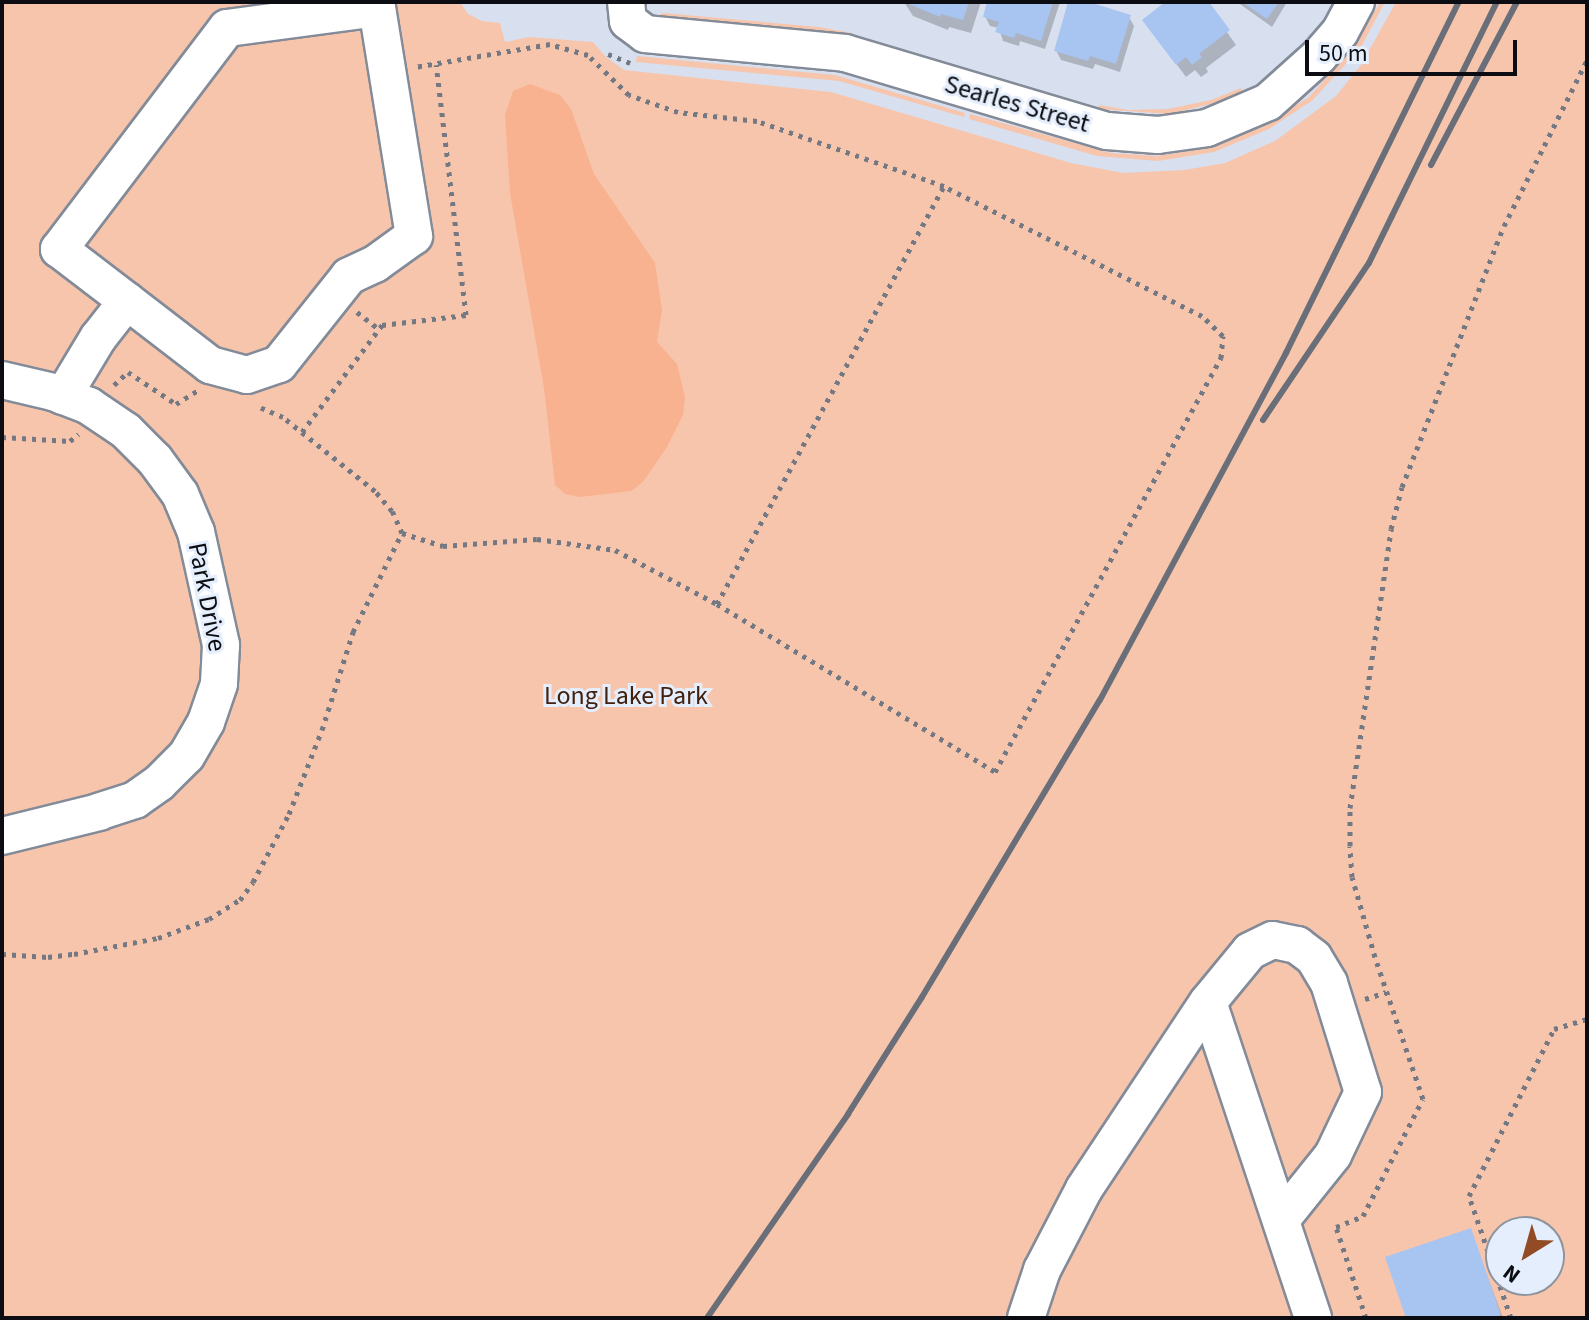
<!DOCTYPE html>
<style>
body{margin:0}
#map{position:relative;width:1589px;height:1320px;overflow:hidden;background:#d8e0ef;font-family:"Source Sans 3",sans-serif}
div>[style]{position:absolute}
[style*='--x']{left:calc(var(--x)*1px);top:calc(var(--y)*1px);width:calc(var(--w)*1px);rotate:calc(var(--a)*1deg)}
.green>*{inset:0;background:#f7c5ac}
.water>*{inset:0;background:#f8b28f}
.shadow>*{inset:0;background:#0003}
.building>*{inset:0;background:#a8c4f1}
.path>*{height:5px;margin-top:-2.5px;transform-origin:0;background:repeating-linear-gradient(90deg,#737882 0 4px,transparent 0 10px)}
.roads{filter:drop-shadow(2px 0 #838b98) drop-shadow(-2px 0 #838b98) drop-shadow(0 2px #838b98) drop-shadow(0 -2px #838b98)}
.minor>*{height:36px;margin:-18px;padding:0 18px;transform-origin:18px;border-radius:18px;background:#fff}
.rail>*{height:6px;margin:-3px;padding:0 3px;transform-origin:3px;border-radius:3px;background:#696e78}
span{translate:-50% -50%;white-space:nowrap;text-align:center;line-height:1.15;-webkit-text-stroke:6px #e5eefc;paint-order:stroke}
.street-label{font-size:26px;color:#0b0d12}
.park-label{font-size:26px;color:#43210f}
.frame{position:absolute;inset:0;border:4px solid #0b0d12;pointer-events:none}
.north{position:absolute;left:1485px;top:1216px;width:80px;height:80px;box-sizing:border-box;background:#e5eefc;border:2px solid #8e949e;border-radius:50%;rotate:217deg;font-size:22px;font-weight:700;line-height:32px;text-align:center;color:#0b0d12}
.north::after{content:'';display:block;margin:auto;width:28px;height:36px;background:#924b24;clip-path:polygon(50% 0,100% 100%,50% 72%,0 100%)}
.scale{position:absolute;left:1305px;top:40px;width:212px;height:36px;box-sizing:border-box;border:4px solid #0b0d12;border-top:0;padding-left:10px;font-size:24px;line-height:28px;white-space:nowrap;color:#0b0d12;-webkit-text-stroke:6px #e5eefc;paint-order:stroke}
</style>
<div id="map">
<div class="green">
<i style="clip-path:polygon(evenodd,2px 2px,460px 2px,468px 14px,482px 21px,500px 23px,505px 42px,529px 37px,593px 42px,606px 57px,624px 70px,831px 92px,1071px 163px,1123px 173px,1184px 170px,1225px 163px,1275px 141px,1336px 96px,1361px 65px,1396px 2px,1587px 2px,1587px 1318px,2px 1318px,2px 2px,1501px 1232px,1549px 1232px,1549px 1280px,1501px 1280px,1501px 1232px)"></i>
<i style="clip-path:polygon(1380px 2px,1385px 2px,1361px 47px,1313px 100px,1269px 129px,1214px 152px,1158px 161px,1097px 156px,969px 119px,970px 114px,1111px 153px,1157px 156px,1214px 147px,1263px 126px,1309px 97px,1356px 45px)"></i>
<i style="clip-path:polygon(663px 13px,819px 27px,852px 33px,851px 36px,670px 19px,659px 15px)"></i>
<i style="clip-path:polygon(637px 56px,835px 75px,965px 113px,964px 117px,839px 81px,636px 62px)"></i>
<i style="clip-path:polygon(1241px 88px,1242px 92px,1223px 101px,1170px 114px,1098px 109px,1100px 105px,1128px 110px,1168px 109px,1211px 100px)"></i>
</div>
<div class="water">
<i style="clip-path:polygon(530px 84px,560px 95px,571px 109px,594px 174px,655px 263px,662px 310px,657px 342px,677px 364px,685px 397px,683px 415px,667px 447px,643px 482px,631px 491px,580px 497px,565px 494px,555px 485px,544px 388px,510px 193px,505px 115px,513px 91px)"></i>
</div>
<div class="shadow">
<i style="clip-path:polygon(904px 2px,981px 2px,971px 33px,949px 27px,948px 30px,913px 16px)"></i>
<i style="clip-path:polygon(989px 2px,1060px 2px,1045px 49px,1020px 41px,1019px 46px,1003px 41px,999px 28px,990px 26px,985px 16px)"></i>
<i style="clip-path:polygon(1070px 2px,1082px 2px,1129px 17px,1134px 26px,1120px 72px,1095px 64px,1093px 69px,1061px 60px,1056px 50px)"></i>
<i style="clip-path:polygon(1168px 2px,1206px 2px,1236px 45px,1206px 68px,1208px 72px,1201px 77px,1195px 70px,1186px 77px,1144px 20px)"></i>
<i style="clip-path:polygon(1237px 2px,1287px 2px,1272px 27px)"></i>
<i style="clip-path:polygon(1470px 1230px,1503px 1318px,1408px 1318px)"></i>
</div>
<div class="building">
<i style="clip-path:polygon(904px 2px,969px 2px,963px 20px,941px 14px,940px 17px)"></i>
<i style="clip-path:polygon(987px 2px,1053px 2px,1041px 41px,1016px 33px,1014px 38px,995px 32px,999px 22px,983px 17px)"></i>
<i style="clip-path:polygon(1068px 2px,1089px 2px,1131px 15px,1116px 64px,1090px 56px,1088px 61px,1054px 51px)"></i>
<i style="clip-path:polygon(1165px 2px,1209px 2px,1230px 30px,1199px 54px,1202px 57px,1192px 65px,1186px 57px,1176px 65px,1142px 20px)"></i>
<i style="clip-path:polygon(1242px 2px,1279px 2px,1267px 19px)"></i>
<i style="clip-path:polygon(1471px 1228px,1501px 1315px,1491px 1318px,1406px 1318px,1385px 1257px)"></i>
</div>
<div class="path">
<i style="--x:608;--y:54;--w:24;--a:22"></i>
<i style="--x:357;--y:312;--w:28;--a:38"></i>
<i style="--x:114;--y:385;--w:19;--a:-43"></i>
<i style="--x:128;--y:372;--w:58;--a:33.7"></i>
<i style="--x:176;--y:404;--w:25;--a:-32"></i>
<i style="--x:302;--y:432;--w:134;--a:-53.2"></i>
<i style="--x:382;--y:325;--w:85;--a:-6.8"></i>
<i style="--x:466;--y:315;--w:252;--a:-96.8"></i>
<i style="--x:2;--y:437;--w:68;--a:3.4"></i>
<i style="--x:70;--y:441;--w:11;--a:-38"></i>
<i style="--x:402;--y:533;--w:43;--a:17.6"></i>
<i style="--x:443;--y:546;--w:94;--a:-4.3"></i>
<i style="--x:537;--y:539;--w:79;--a:8"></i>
<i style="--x:615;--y:550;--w:115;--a:27.9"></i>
<i style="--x:717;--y:604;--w:325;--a:31.1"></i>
<i style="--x:995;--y:772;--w:472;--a:-61.4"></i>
<i style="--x:1221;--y:358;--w:22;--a:-85"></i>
<i style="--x:1223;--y:336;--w:29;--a:-136"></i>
<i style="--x:1202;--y:316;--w:289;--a:-153.3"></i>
<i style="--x:944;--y:186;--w:198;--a:-160.8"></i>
<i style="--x:757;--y:121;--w:80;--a:-173.5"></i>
<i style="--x:678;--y:112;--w:52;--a:-160.9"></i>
<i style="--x:629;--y:95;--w:57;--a:-135.7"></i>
<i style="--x:588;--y:55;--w:40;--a:-164"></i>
<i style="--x:550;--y:44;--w:137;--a:170.3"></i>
<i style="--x:717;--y:604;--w:476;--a:-61.5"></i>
<i style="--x:2;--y:954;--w:46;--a:3.7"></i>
<i style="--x:48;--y:957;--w:26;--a:-7"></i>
<i style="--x:74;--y:954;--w:86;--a:-10.8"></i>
<i style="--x:158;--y:938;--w:54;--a:-20.4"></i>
<i style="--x:209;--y:919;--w:36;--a:-32"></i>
<i style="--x:240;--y:900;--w:22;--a:-54"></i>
<i style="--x:253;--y:882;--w:77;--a:-62.1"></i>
<i style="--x:289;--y:814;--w:90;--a:-68.6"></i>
<i style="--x:322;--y:730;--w:103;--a:-72.4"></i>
<i style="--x:353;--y:632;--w:110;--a:-63.7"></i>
<i style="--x:402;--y:533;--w:24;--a:-114"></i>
<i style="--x:392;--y:511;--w:26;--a:-130"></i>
<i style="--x:375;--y:491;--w:118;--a:-141.2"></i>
<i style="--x:283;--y:417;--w:28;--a:-157"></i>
<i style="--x:1365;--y:999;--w:22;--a:-18"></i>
<i style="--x:1366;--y:1318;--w:96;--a:-108.2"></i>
<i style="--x:1336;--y:1227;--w:29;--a:-22"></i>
<i style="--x:1363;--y:1216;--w:131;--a:-62.9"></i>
<i style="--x:1423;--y:1099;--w:150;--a:-108.7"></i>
<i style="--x:1375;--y:957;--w:83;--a:-106"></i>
<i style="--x:1352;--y:877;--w:31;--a:-94"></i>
<i style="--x:1350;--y:846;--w:38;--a:-90"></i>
<i style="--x:1350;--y:808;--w:282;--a:-81.6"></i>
<i style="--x:1391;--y:529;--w:43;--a:-75.3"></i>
<i style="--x:1402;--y:487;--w:280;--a:-68.7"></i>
<i style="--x:1504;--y:226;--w:186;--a:-63.4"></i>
<i style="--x:1511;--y:1318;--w:129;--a:-109"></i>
<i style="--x:1469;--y:1196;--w:187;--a:-63"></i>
<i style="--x:1554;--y:1029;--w:34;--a:-17"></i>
</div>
<div class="roads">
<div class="minor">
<i style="--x:626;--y:2;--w:19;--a:84"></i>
<i style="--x:628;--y:21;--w:21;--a:37"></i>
<i style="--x:645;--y:34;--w:201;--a:5.4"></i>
<i style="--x:845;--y:53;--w:273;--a:16.6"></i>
<i style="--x:1107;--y:131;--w:51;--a:4.5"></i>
<i style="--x:1158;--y:135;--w:49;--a:-8.1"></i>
<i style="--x:1207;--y:128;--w:66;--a:-23.1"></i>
<i style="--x:1268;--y:102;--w:69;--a:-42"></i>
<i style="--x:1319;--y:56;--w:32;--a:-49"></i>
<i style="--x:1340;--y:32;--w:34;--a:-62"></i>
<i style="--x:2;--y:380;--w:52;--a:13.2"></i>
<i style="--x:53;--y:392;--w:39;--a:21"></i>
<i style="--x:89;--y:406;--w:45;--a:34"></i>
<i style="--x:126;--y:431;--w:41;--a:45"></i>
<i style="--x:155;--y:460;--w:42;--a:53.7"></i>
<i style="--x:180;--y:494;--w:41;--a:67.2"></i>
<i style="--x:196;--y:532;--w:116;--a:77.5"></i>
<i style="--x:221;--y:645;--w:39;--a:93"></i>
<i style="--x:219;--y:684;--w:40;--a:108.9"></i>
<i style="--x:206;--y:722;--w:39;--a:120"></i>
<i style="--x:186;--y:756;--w:38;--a:135"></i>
<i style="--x:159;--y:783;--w:29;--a:145"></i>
<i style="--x:135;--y:800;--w:38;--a:162"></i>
<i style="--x:99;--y:812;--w:100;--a:166.1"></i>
<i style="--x:63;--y:396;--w:68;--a:-58.9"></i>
<i style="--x:98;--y:338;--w:47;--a:-51.9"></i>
<i style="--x:127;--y:301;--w:105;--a:37.6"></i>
<i style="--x:210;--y:365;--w:38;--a:15"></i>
<i style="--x:247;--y:375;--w:34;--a:-19"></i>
<i style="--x:279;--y:364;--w:112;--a:-51.5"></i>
<i style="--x:349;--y:276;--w:29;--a:-25"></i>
<i style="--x:375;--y:264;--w:48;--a:-35.7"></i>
<i style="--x:414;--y:236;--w:231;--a:-99.2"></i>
<i style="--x:377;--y:8;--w:151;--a:172.4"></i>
<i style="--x:227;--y:28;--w:278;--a:127.2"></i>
<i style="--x:59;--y:249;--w:86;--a:37.4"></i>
<i style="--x:1208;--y:1002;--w:66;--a:-50.5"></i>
<i style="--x:1250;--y:951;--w:25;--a:-26"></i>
<i style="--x:1273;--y:940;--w:25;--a:12"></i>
<i style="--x:1297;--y:945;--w:21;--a:37"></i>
<i style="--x:1314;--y:958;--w:29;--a:59"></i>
<i style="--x:1329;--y:983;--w:114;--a:72.7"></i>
<i style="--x:1363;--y:1092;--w:70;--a:115.5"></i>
<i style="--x:1333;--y:1155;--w:83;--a:128.7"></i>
<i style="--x:1026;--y:1318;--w:51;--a:-71.6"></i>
<i style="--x:1042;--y:1270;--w:91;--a:-62.6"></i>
<i style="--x:1084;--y:1189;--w:224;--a:-56.5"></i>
<i style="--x:1208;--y:1002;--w:333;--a:71.6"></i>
</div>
</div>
<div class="rail">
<i style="--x:1431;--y:165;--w:184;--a:-62.2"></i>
<i style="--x:1263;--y:420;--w:189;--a:-56"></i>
<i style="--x:1369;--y:263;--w:291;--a:-63.9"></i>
<i style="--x:707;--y:1318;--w:248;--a:-55.3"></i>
<i style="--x:848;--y:1114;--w:138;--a:-57.7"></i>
<i style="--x:922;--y:997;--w:346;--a:-59.1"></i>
<i style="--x:1100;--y:700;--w:394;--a:-61.8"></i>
<i style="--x:1286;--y:353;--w:391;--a:-63.8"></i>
</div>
<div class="street-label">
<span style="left:1017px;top:104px;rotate:16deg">Searles Street</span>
<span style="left:207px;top:597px;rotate:79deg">Park Drive</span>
</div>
<div class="park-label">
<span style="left:626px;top:696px">Long Lake Park</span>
</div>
<div class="frame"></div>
<div class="north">N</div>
<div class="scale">50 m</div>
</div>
